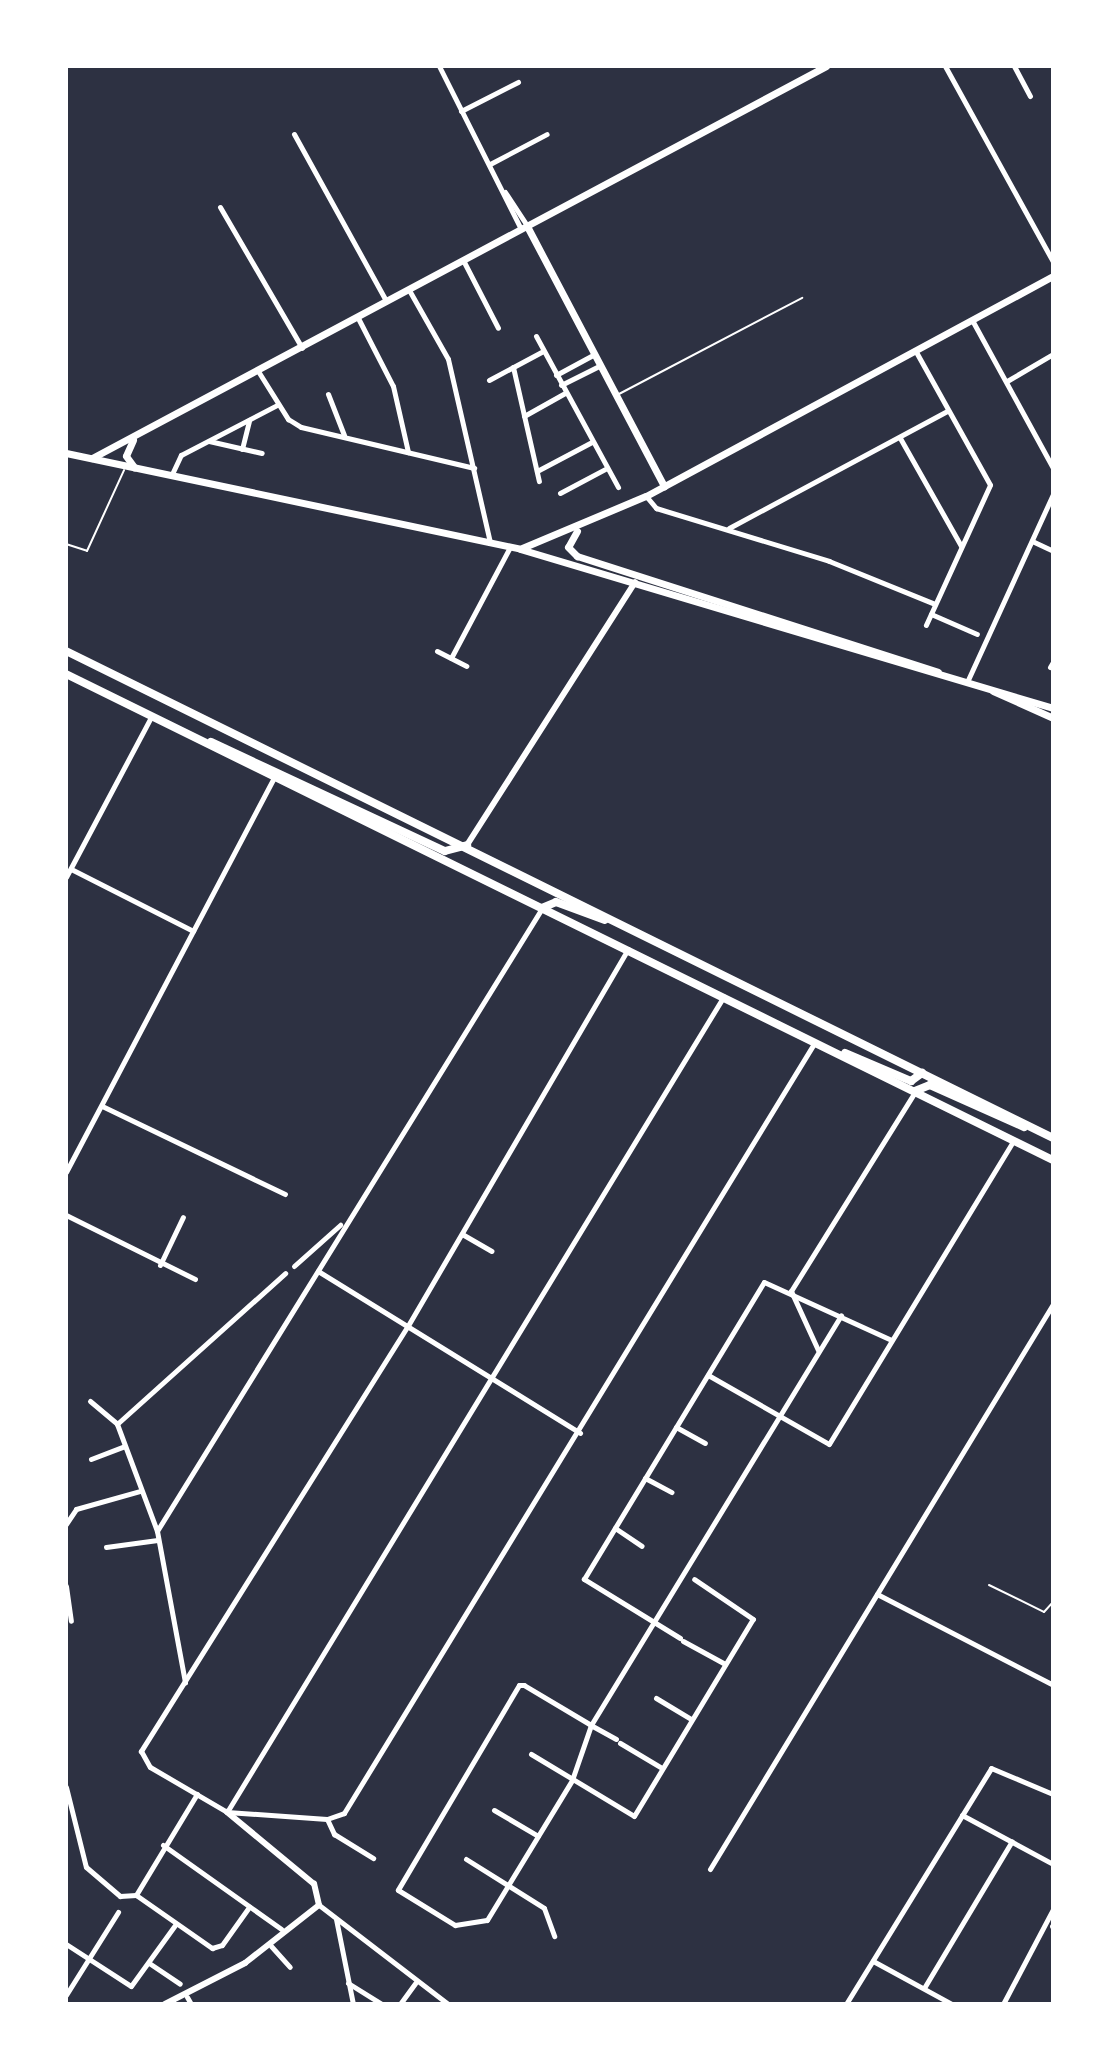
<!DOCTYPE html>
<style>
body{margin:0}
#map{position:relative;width:1119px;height:2070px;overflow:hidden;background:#2d3142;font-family:"Roboto Condensed",sans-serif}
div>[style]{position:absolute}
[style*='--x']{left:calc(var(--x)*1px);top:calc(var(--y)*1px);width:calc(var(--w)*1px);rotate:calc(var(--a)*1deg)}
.service>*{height:2px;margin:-1px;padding:0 1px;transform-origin:1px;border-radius:1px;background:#fff}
.minor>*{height:5px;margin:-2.5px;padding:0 2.5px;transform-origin:2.5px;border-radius:2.5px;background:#fff}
.tertiary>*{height:6px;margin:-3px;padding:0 3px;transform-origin:3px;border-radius:3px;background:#fff}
.secondary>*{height:7px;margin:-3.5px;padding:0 3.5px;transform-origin:3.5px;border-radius:3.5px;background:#fff}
.trunk>*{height:8px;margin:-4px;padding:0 4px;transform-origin:4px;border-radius:4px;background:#fff}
span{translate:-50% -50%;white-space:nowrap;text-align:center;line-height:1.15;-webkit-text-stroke:8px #fff;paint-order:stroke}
.frame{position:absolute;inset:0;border:68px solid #fff;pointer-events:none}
</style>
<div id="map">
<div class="service">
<i style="--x:619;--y:394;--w:207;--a:-27.7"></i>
<i style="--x:66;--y:544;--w:22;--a:18"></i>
<i style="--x:87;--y:551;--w:89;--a:-65.4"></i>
<i style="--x:989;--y:1585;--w:61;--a:26.1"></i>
<i style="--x:1044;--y:1612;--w:13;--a:-48"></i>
</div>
<div class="minor">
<i style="--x:439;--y:66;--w:182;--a:63.3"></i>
<i style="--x:945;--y:66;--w:224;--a:61.1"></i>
<i style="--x:1014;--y:66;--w:34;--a:62"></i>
<i style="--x:461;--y:111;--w:64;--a:-27"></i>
<i style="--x:294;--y:134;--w:191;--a:61.1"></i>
<i style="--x:490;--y:164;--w:64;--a:-27.8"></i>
<i style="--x:505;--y:192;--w:42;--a:56.7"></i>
<i style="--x:220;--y:207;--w:163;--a:59.8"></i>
<i style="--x:464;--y:262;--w:74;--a:62.7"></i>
<i style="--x:409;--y:290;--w:79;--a:60.5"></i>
<i style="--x:448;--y:359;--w:188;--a:77.1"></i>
<i style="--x:358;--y:318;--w:76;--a:62.8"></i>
<i style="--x:393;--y:386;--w:68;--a:77.2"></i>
<i style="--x:972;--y:320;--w:169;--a:61.3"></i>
<i style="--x:536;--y:336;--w:172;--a:61.5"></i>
<i style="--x:915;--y:350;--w:154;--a:60.9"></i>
<i style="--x:990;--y:485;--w:154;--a:114.6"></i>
<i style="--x:513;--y:367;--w:117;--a:77.2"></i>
<i style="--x:258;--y:371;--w:57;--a:58"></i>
<i style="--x:288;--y:419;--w:15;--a:32"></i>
<i style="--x:301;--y:427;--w:178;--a:13.3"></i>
<i style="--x:556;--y:375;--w:42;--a:-28.4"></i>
<i style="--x:489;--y:380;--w:61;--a:-28.2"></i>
<i style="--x:1007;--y:381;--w:53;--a:-30.4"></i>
<i style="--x:561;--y:385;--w:42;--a:-26.6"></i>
<i style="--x:328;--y:394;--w:44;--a:68.7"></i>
<i style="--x:524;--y:416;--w:47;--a:-29.3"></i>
<i style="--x:900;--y:438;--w:124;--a:60.5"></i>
<i style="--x:209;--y:441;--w:54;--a:12.8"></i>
<i style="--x:242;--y:449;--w:30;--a:-76"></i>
<i style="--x:537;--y:471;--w:62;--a:-27.8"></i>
<i style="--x:172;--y:474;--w:21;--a:-65"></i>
<i style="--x:181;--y:455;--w:108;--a:-27.5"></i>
<i style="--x:560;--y:493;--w:53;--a:-28"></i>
<i style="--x:646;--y:496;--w:16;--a:50"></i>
<i style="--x:656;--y:508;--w:181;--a:17"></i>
<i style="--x:829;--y:561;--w:114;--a:22.1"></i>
<i style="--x:729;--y:528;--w:247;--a:-28.2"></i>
<i style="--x:1032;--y:541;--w:23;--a:25"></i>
<i style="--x:931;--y:614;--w:50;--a:23.5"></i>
<i style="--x:437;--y:651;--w:33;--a:27"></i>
<i style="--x:451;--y:658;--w:126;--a:-62"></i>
<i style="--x:1050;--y:667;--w:6;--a:-59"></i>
<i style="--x:967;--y:682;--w:207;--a:-65.4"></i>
<i style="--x:71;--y:869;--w:137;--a:26.9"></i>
<i style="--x:66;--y:877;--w:183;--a:-62"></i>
<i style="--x:628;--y:949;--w:438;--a:120.3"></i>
<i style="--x:407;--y:1327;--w:501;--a:122.1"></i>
<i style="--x:141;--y:1751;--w:18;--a:61"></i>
<i style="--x:150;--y:1767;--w:89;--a:30.3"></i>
<i style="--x:227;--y:1812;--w:100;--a:4"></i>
<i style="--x:327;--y:1819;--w:18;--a:-19"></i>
<i style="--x:344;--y:1813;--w:903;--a:-58.58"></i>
<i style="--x:102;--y:1106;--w:203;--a:25.7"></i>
<i style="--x:66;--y:1172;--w:446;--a:-62.2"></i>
<i style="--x:66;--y:1215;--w:144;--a:26.4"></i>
<i style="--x:462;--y:1234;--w:34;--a:30"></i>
<i style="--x:160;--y:1265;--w:53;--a:-64.4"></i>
<i style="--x:294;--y:1266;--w:62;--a:-41.7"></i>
<i style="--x:318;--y:1271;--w:308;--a:31.7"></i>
<i style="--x:818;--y:1350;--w:65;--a:-114.6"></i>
<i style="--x:791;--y:1291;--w:234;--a:-58.1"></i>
<i style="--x:708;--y:1375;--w:139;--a:29.7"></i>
<i style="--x:829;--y:1444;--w:354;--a:-58.7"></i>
<i style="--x:90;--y:1401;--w:35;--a:40"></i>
<i style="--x:117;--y:1424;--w:114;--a:69.5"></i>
<i style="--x:157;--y:1531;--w:154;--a:79.5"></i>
<i style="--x:117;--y:1424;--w:226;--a:-41.9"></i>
<i style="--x:676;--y:1427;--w:33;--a:29"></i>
<i style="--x:91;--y:1459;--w:36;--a:-21"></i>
<i style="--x:645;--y:1478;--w:30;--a:28"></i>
<i style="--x:66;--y:1524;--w:18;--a:-56"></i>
<i style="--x:76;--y:1509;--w:66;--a:-15.7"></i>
<i style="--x:615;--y:1528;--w:32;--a:34"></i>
<i style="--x:157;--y:1531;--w:732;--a:-58.28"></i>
<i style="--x:106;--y:1547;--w:52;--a:-7.7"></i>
<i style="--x:66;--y:1586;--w:35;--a:82"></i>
<i style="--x:877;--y:1594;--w:198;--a:27.3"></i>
<i style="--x:680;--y:1638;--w:113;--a:-148.4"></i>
<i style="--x:584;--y:1579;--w:347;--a:-58.8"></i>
<i style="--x:764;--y:1282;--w:140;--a:24.5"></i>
<i style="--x:683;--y:1641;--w:48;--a:28.7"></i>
<i style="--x:656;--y:1698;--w:41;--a:31"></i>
<i style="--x:616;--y:1739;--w:29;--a:-151"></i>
<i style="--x:591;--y:1725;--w:78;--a:-149.2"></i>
<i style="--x:524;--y:1685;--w:5;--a:180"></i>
<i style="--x:519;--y:1685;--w:238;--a:120.6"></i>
<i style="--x:398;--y:1890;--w:67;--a:31.6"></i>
<i style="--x:455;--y:1925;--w:32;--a:-9"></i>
<i style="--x:487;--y:1920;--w:164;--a:-58.7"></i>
<i style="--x:572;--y:1780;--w:58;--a:-70.9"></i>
<i style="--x:591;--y:1725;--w:480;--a:-58.6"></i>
<i style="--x:620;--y:1743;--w:49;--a:30.8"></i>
<i style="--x:531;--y:1754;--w:120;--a:31"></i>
<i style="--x:634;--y:1816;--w:230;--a:-58.9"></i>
<i style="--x:753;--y:1619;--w:71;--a:-145.9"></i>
<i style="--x:66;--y:1787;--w:82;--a:76"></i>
<i style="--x:86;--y:1867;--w:45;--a:40.5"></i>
<i style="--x:120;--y:1896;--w:16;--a:-4"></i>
<i style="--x:494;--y:1810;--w:51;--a:30.6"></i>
<i style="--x:227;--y:1812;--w:955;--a:-58.66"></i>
<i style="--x:962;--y:1815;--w:103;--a:28.3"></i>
<i style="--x:327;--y:1819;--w:17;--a:65"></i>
<i style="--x:334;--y:1834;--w:46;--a:31.6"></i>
<i style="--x:163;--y:1845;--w:145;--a:35.4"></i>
<i style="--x:466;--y:1859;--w:92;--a:32.1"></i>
<i style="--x:544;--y:1908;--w:30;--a:70"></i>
<i style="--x:710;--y:1869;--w:661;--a:-58.74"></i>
<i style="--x:136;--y:1895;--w:93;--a:34.9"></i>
<i style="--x:212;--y:1948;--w:10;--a:-17"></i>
<i style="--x:222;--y:1945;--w:47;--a:-54.6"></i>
<i style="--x:136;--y:1895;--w:118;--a:-58.9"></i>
<i style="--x:319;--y:1905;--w:163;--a:37.5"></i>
<i style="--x:336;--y:1919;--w:87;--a:78.7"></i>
<i style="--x:1052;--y:1926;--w:1;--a:0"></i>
<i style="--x:66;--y:1944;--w:77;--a:32.9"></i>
<i style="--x:131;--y:1986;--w:75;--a:-54.2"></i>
<i style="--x:271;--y:1946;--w:28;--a:48"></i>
<i style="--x:873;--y:1961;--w:90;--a:28.6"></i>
<i style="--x:149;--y:1963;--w:37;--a:34"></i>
<i style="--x:348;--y:1983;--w:39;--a:32"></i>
<i style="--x:924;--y:1988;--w:171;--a:-59.1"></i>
<i style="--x:66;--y:1995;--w:98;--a:-57.9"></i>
<i style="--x:187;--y:1997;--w:8;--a:60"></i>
<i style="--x:400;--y:2004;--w:26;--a:-54"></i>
<i style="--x:846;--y:2004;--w:277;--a:-58.4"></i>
<i style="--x:991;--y:1768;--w:67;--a:22.8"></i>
<i style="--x:1003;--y:2004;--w:107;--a:-62.2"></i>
</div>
<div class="tertiary">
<i style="--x:467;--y:845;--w:312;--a:-57.4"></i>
<i style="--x:165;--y:2004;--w:90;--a:-27.1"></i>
<i style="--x:245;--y:1963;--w:94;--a:-38.1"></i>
<i style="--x:319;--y:1905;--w:22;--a:-103"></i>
<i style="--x:314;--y:1884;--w:113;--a:-140.4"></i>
</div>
<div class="secondary">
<i style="--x:528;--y:228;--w:292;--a:62.2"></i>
<i style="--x:133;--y:440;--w:17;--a:114"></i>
<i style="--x:126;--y:456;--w:14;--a:54"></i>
<i style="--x:66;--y:453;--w:464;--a:11.9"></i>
<i style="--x:520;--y:549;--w:556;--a:16.61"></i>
<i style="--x:92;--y:458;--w:832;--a:-28.1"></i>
<i style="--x:577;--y:531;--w:18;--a:119"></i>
<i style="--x:568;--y:547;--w:13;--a:45"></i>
<i style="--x:577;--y:556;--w:379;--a:17.8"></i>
<i style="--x:522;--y:548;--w:134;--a:-22.8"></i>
<i style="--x:646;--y:496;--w:463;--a:-28.4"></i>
<i style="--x:993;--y:691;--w:66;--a:24.2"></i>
</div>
<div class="trunk">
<i style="--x:66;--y:651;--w:1101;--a:26.26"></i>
<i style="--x:66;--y:674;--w:1100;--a:26.22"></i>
<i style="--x:211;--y:742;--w:258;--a:25"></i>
<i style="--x:445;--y:851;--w:23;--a:-15"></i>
<i style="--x:542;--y:908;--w:15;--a:-23"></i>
<i style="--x:556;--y:902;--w:52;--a:20.2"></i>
<i style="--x:845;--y:1053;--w:72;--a:23"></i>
<i style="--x:911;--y:1081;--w:14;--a:-36"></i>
<i style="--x:915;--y:1091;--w:16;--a:-22"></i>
<i style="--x:930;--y:1085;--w:103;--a:24.1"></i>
</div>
<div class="frame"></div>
</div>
